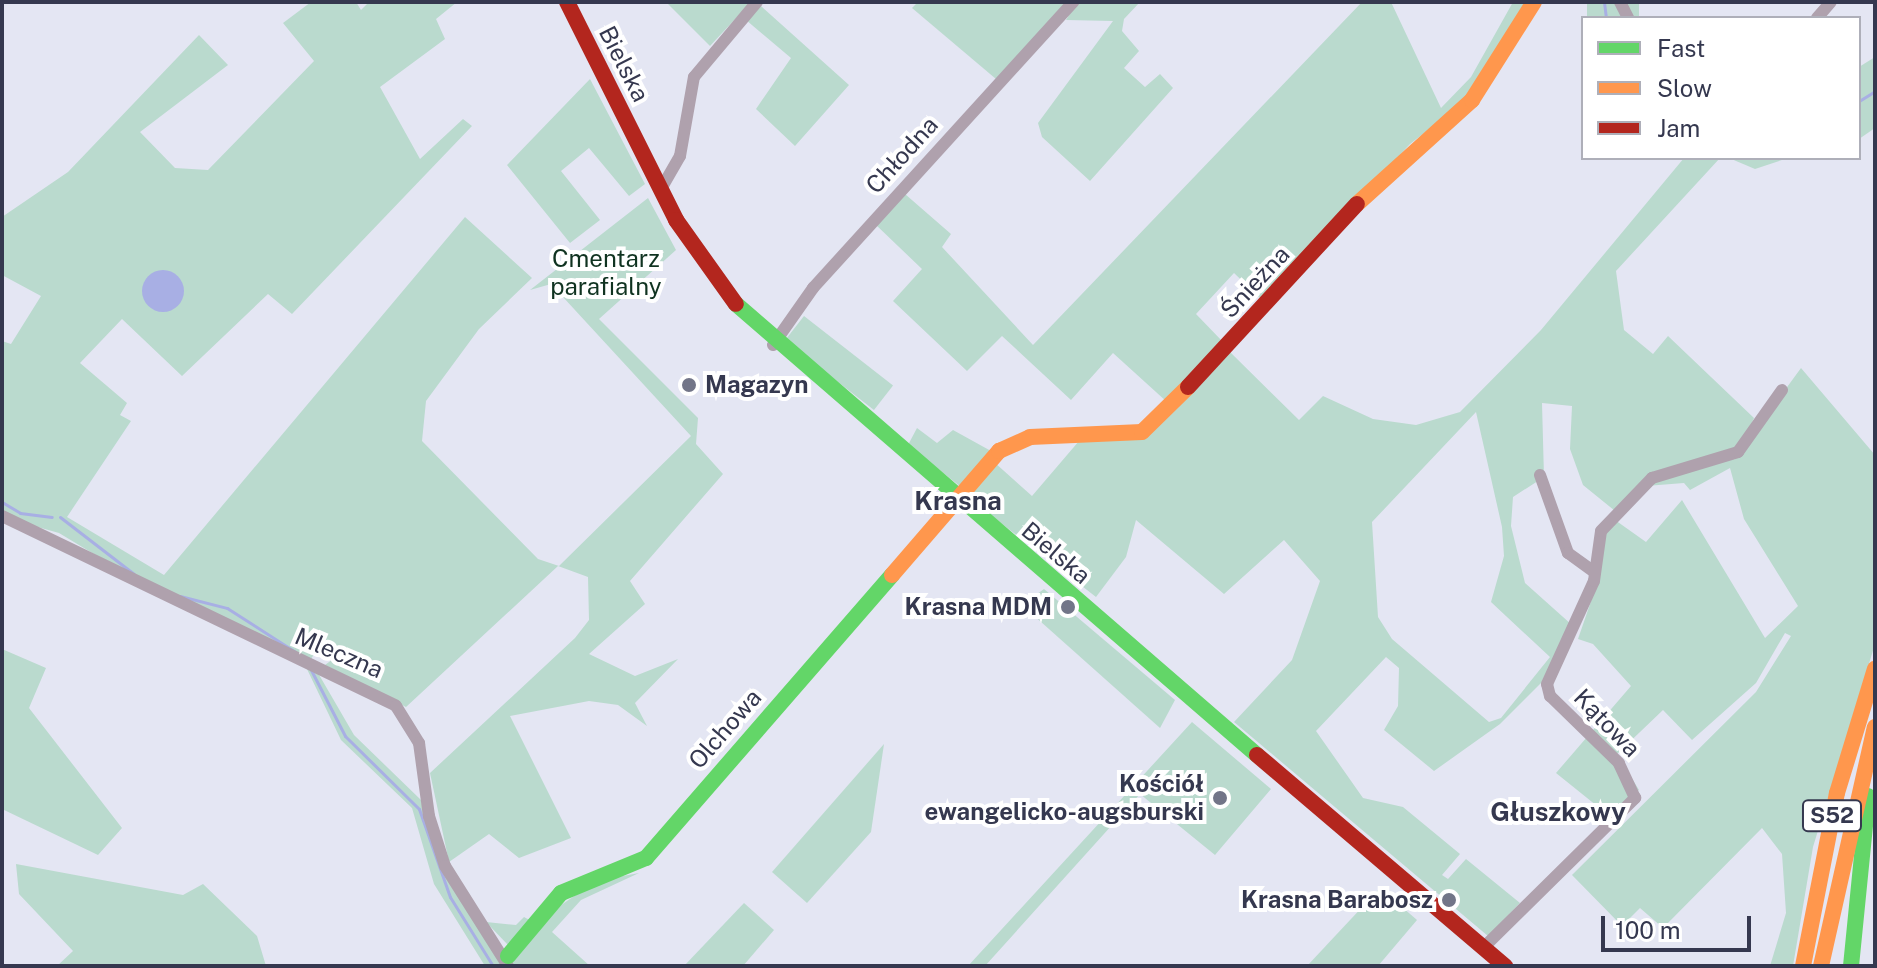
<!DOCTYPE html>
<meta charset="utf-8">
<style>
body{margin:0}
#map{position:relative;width:1877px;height:968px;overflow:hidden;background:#e4e6f3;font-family:"Public Sans",sans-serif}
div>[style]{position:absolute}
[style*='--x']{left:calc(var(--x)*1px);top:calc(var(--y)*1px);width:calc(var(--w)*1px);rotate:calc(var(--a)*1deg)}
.green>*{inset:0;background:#badace;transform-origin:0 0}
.water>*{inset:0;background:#a8afe4}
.round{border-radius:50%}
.stream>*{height:3px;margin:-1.5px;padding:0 1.5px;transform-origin:1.5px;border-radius:1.5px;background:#a8afe4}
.street>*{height:12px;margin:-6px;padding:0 6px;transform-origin:6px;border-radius:6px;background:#afa1ad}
.fast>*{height:16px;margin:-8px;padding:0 8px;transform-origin:8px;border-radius:8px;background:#63d668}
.slow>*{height:16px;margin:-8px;padding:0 8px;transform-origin:8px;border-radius:8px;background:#ff974d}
.jam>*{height:16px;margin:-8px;padding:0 8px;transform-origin:8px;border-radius:8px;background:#b3261e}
.dots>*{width:22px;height:22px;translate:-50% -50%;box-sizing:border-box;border:4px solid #fff;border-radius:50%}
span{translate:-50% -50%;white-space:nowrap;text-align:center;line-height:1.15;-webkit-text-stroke:8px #fff;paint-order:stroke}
.shield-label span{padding:2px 6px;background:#fff;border:2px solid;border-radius:6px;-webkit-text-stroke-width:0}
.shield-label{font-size:22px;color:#35384f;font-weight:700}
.street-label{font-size:24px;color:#35384f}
.park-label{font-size:24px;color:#103321}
.poi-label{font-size:24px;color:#35384f;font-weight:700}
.left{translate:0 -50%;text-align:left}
.right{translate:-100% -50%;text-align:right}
.neighbourhood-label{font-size:26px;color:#35384f;font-weight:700}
.frame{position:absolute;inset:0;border:4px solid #35384f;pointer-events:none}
.legend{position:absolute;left:1581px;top:16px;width:280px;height:144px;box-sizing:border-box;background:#fff;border:2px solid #aeafb9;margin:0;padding:10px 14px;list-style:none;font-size:24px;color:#35384f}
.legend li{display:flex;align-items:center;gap:16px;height:40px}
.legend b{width:40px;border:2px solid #aeafb9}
.scale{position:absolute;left:1601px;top:916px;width:150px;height:36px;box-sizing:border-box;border:4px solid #35384f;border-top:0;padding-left:10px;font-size:24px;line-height:28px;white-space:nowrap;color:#35384f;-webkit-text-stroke:6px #fff;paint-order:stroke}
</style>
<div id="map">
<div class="green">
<i style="clip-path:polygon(311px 2px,356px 2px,361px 10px,369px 2px,457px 2px,436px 19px,445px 39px,380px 87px,420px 159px,463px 119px,472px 126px,292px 314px,268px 294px,182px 376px,122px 319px,80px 363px,127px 403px,120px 415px,131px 421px,67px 517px,164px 575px,465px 217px,532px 278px,479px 329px,426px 401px,422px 441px,538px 559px,559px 566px,691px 436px,551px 284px,530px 290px,648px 198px,676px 250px,599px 319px,698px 418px,696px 444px,723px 474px,630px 581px,645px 604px,589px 654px,635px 676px,678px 659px,635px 703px,647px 726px,618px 705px,589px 701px,510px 716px,571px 838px,519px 858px,489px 834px,449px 862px,430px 773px,575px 638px,589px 620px,588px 577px,558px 566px,406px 707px,325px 665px,333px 659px,314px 654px,310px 661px,152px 589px,59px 533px,2px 517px,2px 341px,11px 344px,41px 296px,2px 275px,2px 217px,68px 172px,199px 35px,228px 65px,140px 132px,175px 168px,208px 170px,314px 61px,283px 23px)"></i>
<i style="clip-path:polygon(666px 2px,751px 2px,710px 46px)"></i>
<i style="clip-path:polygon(918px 2px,1067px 2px,996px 79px,912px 8px)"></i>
<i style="clip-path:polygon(1140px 2px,1124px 19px,1122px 31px,1139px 51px,1124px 68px,1145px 87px,1160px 74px,1173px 88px,1090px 181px,1042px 137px,1038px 123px,1113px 21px,1066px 20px,1077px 2px)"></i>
<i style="clip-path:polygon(1362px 2px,1391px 2px,1441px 108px,1471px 77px,1513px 2px,1529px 2px,1465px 101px,1410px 144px,1263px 301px,1234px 273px,1196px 314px,1223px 342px,1167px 402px,1113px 353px,1071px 400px,1002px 336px,967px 371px,893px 301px,922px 269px,875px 224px,905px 194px,951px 234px,942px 247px,1033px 345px)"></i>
<i style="left:1587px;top:2px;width:52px;height:16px"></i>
<i style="clip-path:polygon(761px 6px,849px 85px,795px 146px,756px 109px,791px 58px,746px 20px)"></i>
<i style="clip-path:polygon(1875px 57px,1875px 128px,1859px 139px,1859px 67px)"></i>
<i style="clip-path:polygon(590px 79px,645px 184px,629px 196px,589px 148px,561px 171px,600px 220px,570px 243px,507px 165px)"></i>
<i style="clip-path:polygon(evenodd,1684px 158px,1720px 158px,1616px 271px,1624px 330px,1653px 354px,1668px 336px,1754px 418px,1734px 460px,1801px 368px,1875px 455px,1875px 644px,1813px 847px,1793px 966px,1770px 966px,1786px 913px,1782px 854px,1762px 828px,1663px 928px,1640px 908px,1622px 926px,1572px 875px,1756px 692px,1791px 636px,1785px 633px,1756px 683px,1692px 740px,1663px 710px,1617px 754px,1639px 790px,1607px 814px,1556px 773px,1631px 686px,1593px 644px,1578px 639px,1600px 575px,1599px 546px,1615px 520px,1646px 542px,1682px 500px,1765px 638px,1798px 606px,1744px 519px,1730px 468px,1690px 490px,1684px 483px,1646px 486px,1620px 515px,1583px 485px,1570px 449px,1572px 406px,1542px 403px,1544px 477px,1513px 497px,1511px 526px,1525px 583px,1572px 625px,1541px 683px,1500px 724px,1434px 771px,1384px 730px,1398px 706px,1399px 668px,1386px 657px,1316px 731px,1363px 798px,1403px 807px,1460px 854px,1442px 875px,1448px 879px,1466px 859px,1520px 903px,1488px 936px,1234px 722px,1292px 660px,1320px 581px,1284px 540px,1224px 594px,1136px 520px,1126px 557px,1096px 597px,965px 495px,994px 462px,1032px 496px,1079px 441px,1147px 437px,1229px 351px,1299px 420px,1323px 396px,1373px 419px,1416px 425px,1460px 412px,1541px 330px,1684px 158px,1476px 412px,1502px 527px,1504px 556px,1491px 602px,1550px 657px,1501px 718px,1489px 722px,1392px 639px,1378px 617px,1372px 522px,1476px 412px)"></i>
<i style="clip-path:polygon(1729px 158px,1788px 158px,1755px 169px)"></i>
<i style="left:804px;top:316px;width:113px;height:31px;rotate:38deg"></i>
<i style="clip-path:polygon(917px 428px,937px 443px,953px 430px,991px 451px,961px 487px,908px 445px)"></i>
<i style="clip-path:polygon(1044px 589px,1175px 700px,1160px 728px,1022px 605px)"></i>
<i style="clip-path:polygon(2px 649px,46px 668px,29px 708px,122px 828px,98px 855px,2px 809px)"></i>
<i style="clip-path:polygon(306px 667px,318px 673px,354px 735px,421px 800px,430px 837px,501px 956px,508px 945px,486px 922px,516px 925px,524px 917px,535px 923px,596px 881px,639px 873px,581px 900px,552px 932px,590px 966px,485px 966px,434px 884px,412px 808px,341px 740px)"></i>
<i style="clip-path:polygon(1192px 722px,1271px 789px,1215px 855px,1140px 794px,985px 966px,968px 966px)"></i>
<i style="clip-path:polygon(884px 744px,871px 832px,807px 903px,772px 872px)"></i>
<i style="clip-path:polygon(16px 864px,183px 895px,203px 884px,257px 936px,266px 966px,57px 966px,73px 951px,19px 894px)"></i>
<i style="clip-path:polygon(1380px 888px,1417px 920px,1378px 966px,1307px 966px)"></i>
<i style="clip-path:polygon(744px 903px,774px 930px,743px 966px,684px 966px)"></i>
</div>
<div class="water">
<i class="round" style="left:142px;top:270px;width:42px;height:42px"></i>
</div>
<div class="stream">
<i style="--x:1604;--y:2;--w:16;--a:83"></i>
<i style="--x:1859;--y:101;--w:19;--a:-32"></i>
<i style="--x:2;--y:502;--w:21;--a:31"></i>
<i style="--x:20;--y:513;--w:32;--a:7"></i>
<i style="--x:60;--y:517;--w:93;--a:37.6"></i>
<i style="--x:180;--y:596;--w:49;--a:14.3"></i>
<i style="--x:227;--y:608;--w:80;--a:32.7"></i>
<i style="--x:311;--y:670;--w:74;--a:62.7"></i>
<i style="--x:345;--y:736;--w:104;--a:44.6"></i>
<i style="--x:419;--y:809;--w:93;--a:70.6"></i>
<i style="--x:450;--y:897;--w:81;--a:58.1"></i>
</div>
<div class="street">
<i style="--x:1620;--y:2;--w:18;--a:63"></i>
<i style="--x:1817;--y:18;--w:21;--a:-49"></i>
<i style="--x:661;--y:189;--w:38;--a:-60"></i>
<i style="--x:680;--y:156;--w:80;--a:-80"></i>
<i style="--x:694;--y:77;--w:98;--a:-50"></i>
<i style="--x:773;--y:345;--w:70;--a:-54.9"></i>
<i style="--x:813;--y:288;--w:387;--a:-47.7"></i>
<i style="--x:1540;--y:475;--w:83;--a:70.3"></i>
<i style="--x:1568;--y:553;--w:31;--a:36"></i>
<i style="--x:2;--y:516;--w:437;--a:25.7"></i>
<i style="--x:396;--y:706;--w:44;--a:58.1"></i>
<i style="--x:419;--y:743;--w:74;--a:82.2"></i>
<i style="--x:429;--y:816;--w:52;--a:72.3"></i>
<i style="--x:445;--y:866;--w:118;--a:57.8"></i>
<i style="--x:1483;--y:948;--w:214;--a:-44.6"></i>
<i style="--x:1635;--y:798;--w:38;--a:-115"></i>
<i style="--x:1619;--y:763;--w:96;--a:-135.8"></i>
<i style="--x:1550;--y:696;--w:12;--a:-104"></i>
<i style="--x:1547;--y:684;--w:113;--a:-65.5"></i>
<i style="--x:1594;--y:581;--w:50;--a:-82"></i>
<i style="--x:1601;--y:531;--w:74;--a:-46.1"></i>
<i style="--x:1652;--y:478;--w:90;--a:-16.8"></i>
<i style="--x:1738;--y:452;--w:76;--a:-54.6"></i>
</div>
<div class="fast">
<i style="--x:736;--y:304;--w:689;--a:40.88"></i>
<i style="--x:508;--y:956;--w:82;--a:-49.9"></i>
<i style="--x:561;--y:893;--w:92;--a:-22.4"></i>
<i style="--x:646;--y:858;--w:375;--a:-49"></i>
<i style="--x:1851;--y:966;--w:171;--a:-84.3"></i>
</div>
<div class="slow">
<i style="--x:1357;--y:204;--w:155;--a:-42.1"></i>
<i style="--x:1472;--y:100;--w:116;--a:-57.7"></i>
<i style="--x:892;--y:575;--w:164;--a:-49.2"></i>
<i style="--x:999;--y:451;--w:34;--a:-24"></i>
<i style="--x:1030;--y:437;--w:112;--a:-2.6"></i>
<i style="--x:1142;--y:432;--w:64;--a:-44.4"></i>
<i style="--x:1803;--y:966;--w:176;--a:-78.9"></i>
<i style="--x:1837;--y:793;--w:130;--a:-73"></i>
<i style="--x:1821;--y:966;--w:245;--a:-77.3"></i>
</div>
<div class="jam">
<i style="--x:567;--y:2;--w:244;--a:63.4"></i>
<i style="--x:676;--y:220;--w:103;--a:54.5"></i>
<i style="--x:1188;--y:387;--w:249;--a:-47.3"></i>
<i style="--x:1257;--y:755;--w:326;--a:40.4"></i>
</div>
<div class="dots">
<i style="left:689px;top:385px;background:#727588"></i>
<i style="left:1068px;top:607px;background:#727588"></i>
<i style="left:1220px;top:798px;background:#727588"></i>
<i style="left:1449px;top:900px;background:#727588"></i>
</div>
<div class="shield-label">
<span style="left:1832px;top:816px">S52</span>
</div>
<div class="street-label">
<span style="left:624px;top:64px;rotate:63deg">Bielska</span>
<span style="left:902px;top:155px;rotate:-48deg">Chłodna</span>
<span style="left:1255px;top:282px;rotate:-47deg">Śnieżna</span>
<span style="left:1056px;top:553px;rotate:40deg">Bielska</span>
<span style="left:339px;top:653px;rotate:23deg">Mleczna</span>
<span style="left:1607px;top:723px;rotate:46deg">Kątowa</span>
<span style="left:725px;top:729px;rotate:-49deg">Olchowa</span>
</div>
<div class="park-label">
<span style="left:606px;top:273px">Cmentarz<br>parafialny</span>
</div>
<div class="poi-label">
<span class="left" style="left:705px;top:385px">Magazyn</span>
<span class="right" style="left:1052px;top:607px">Krasna MDM</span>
<span class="right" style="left:1204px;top:798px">Kościół<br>ewangelicko-augsburski</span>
<span class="right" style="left:1433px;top:900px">Krasna Barabosz</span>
</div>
<div class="neighbourhood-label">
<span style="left:958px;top:501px">Krasna</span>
<span style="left:1558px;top:812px">Głuszkowy</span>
</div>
<div class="frame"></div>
<ul class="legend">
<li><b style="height:10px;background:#63d668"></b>Fast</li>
<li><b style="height:10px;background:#ff974d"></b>Slow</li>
<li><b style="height:10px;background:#b3261e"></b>Jam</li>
</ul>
<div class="scale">100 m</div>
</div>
